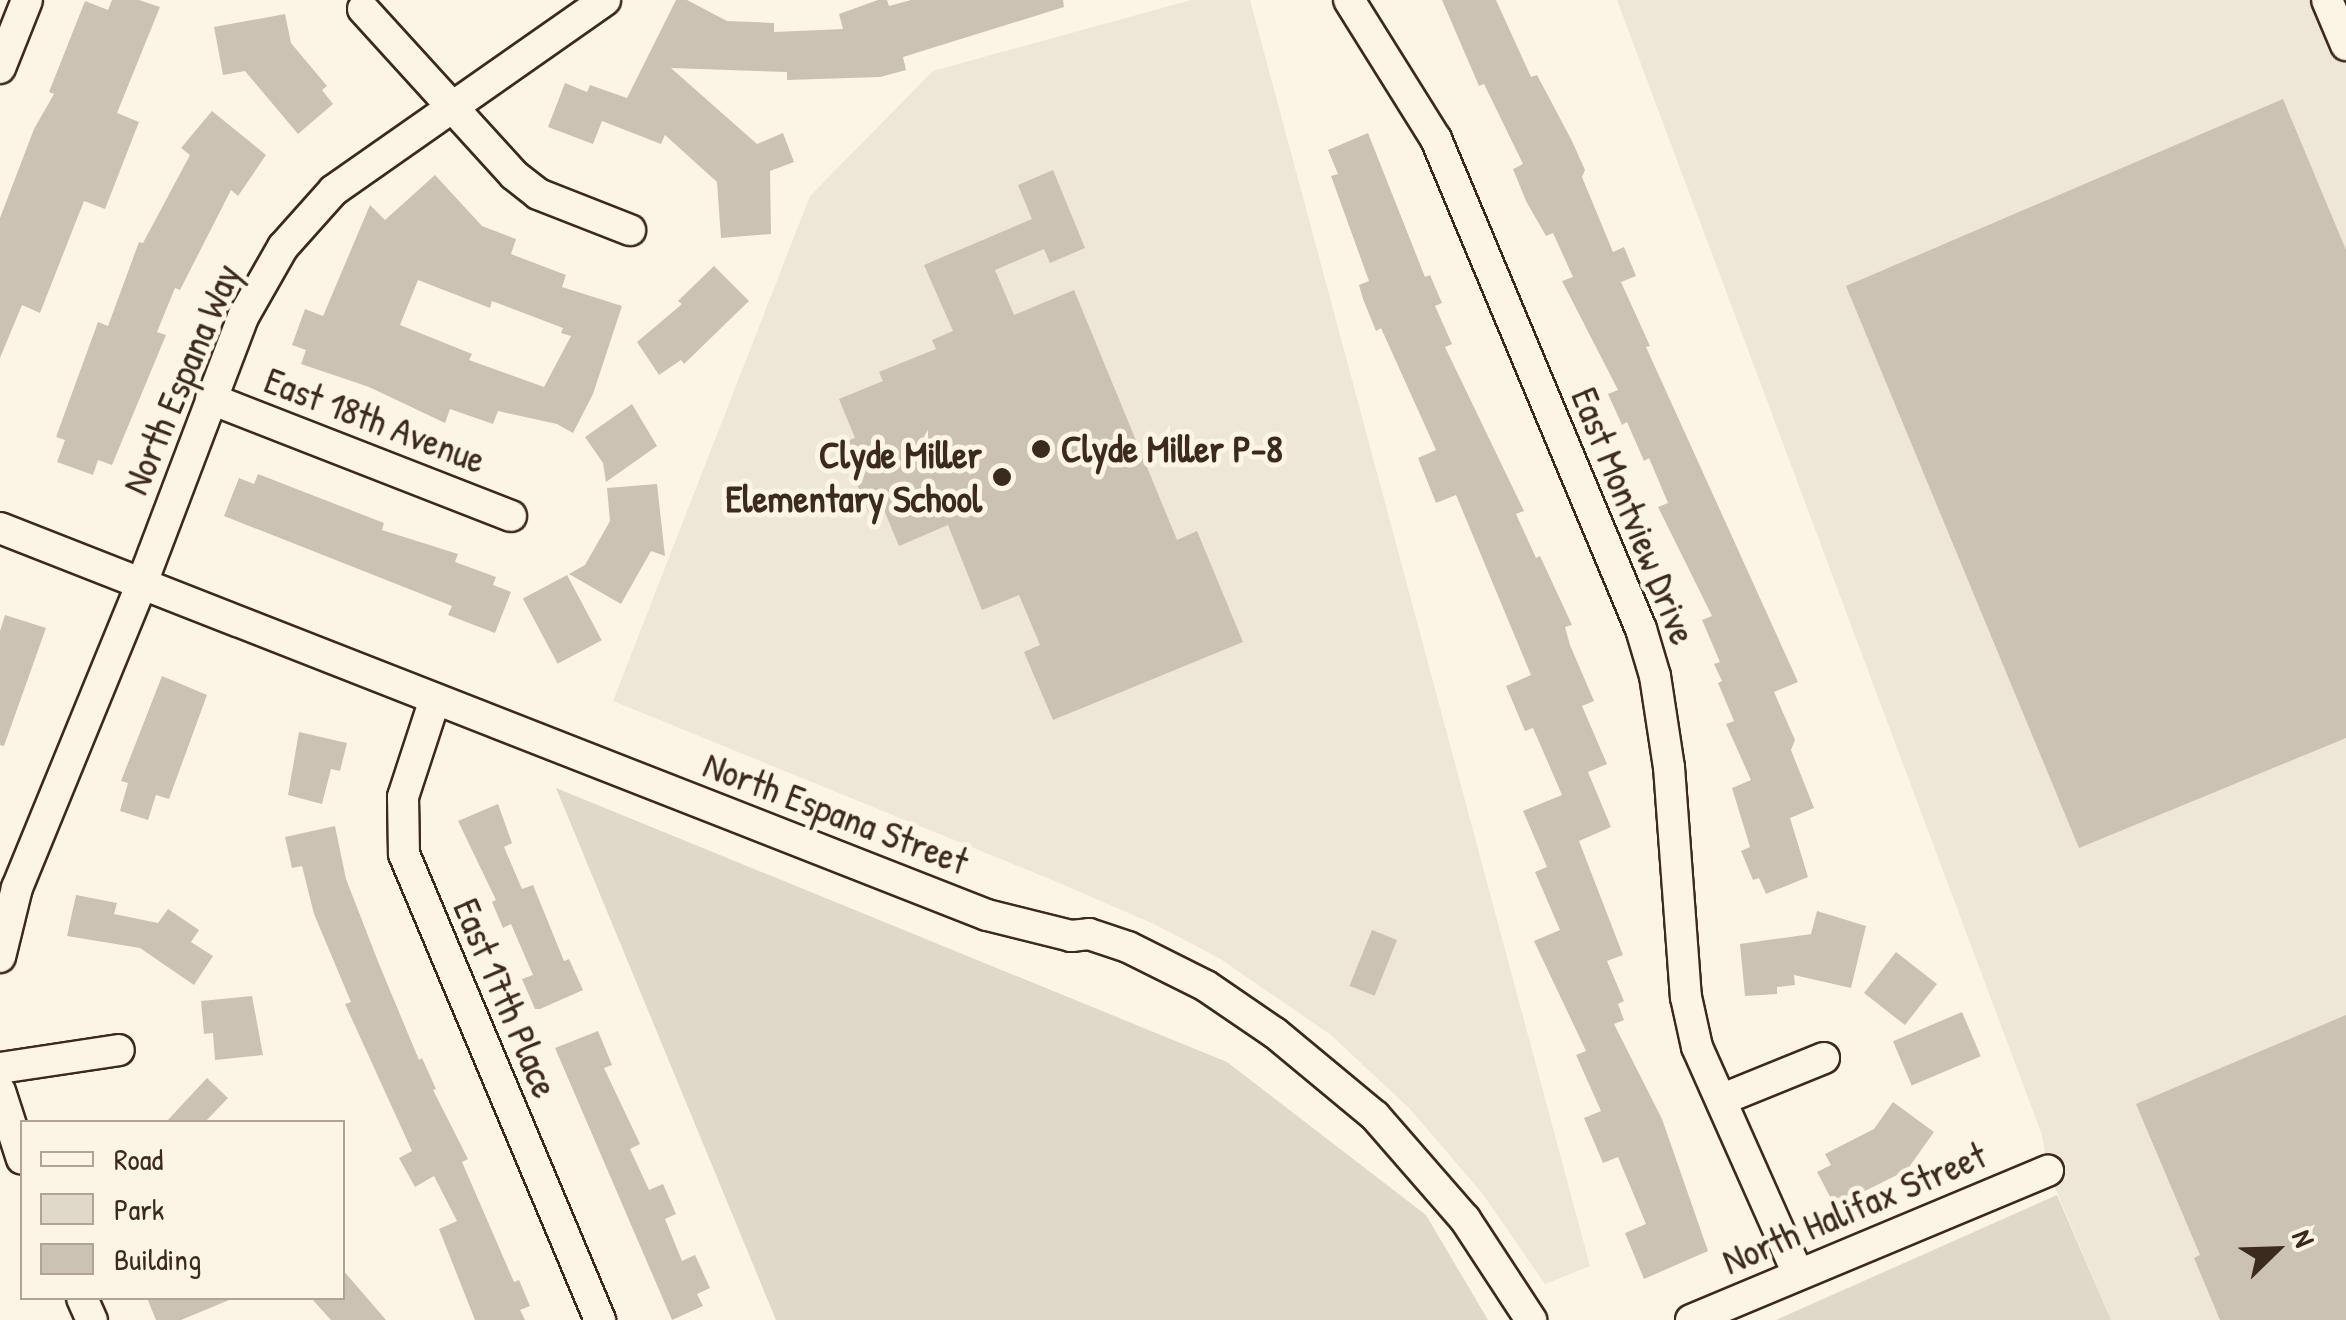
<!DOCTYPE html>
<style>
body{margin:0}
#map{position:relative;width:2346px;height:1320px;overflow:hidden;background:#fcf5e5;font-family:"Patrick Hand",sans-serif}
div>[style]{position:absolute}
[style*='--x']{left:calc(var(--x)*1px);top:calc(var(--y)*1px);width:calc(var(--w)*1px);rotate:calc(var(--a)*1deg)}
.built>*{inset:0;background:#eee6d6}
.green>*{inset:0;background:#e0d8c8}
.building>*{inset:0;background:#ccc2b3;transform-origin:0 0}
.roads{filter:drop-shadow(2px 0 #3b2a1e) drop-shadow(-2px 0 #3b2a1e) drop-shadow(0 2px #3b2a1e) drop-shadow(0 -2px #3b2a1e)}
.minor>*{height:30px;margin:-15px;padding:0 15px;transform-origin:15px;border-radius:15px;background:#fcf5e5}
.dots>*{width:28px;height:28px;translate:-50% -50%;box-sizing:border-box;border:5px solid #fcf5e5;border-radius:50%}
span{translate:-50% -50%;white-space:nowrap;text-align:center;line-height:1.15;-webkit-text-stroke:10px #fcf5e5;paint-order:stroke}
.street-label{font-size:38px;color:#3b2a1e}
.poi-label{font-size:38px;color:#3b2a1e;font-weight:700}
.left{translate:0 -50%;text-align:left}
.right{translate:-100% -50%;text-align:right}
.legend{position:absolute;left:20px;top:1120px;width:325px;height:180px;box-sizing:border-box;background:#fcf5e5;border:2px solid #afa495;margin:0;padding:12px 18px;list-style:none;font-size:30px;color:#3b2a1e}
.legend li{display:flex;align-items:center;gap:20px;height:50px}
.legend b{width:50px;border:2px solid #afa495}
.north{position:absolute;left:2226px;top:1200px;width:100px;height:100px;-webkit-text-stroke:8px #fcf5e5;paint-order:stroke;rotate:67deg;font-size:28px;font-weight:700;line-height:40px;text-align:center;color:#3b2a1e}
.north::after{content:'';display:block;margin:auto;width:35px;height:45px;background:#3b2a1e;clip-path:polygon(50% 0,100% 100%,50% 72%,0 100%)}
</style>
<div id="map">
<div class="built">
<i style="clip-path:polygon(1191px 0,1250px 0,1590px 1266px,1545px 1284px,1482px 1193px,1410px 1109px,1331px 1035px,1219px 958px,1156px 925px,1057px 882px,613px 701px,810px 196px,933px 71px)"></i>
<i style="clip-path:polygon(1617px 0,2346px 0,2346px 1320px,2111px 1320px,2048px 1171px,2042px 1135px)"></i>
</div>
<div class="green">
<i style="clip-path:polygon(556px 788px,1227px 1062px,1426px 1215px,1488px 1320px,776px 1320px)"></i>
<i style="clip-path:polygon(2057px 1195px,2111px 1320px,1776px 1320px)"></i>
</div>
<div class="building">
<i style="clip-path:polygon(112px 0,139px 0,160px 7px,117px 113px,139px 122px,105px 209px,84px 201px,40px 313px,22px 305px,0 358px,0 218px,34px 129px,54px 94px,49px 92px,85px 1px,108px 10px)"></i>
<i style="clip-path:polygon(676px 0,687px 0,727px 21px,774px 23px,774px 32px,843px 29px,839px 14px,878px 0,887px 0,889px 6px,911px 0,1063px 0,1064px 7px,903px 57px,906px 70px,880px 77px,787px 80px,787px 72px,671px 68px,757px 144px,783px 133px,794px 162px,770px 171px,771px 234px,721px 238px,717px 182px,665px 135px,661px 144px,602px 121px,593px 144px,548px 127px,565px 83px,587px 92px,590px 85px,627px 98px)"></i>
<i style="clip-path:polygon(1442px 0,1496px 0,1531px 77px,1537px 75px,1572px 141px,1585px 170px,1582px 177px,1613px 252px,1624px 247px,1636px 276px,1621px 282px,1650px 346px,1646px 347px,1798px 682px,1774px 692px,1795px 740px,1791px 750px,1814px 808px,1790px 818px,1808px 877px,1766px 894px,1759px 878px,1753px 880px,1741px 851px,1750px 847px,1732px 788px,1751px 780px,1726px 724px,1734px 721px,1718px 683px,1722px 681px,1714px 664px,1720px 662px,1702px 620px,1712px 616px,1658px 507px,1668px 503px,1649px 458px,1644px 461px,1627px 422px,1622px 425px,1608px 394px,1618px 390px,1562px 281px,1573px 277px,1553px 233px,1546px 236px,1526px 201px,1513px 169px,1523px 164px,1484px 84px,1479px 86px)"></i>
<i style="clip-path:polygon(285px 14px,291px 43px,327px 86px,322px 90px,333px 104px,298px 134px,245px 71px,223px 75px,214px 27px)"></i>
<i style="clip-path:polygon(2283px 99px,2346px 250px,2346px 738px,2079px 848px,1846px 286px)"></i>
<i style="clip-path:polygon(212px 111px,266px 155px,238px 196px,231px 190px,180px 290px,175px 288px,157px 332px,166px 335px,112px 465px,98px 460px,93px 475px,57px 462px,65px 440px,56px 437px,98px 322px,108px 326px,139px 242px,143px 243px,190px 155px,181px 148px)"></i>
<i style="clip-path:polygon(1368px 133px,1425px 277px,1430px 275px,1442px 303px,1435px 306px,1452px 344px,1445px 347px,1524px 511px,1516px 514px,1536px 558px,1540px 556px,1572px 625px,1565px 627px,1570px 645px,1594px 701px,1582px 706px,1607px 764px,1588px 772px,1611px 827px,1579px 841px,1623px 955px,1607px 961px,1624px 1001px,1618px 1004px,1624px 1020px,1614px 1024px,1662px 1119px,1708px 1251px,1644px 1279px,1625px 1233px,1646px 1224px,1618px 1157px,1603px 1163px,1584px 1118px,1601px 1111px,1576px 1055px,1586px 1051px,1534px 941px,1560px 930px,1535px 872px,1547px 867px,1523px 811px,1562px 795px,1533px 728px,1525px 731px,1506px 686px,1531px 675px,1456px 495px,1436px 503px,1418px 458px,1436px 450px,1381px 328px,1376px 331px,1363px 299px,1359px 285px,1369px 281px,1331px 176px,1338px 174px,1328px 150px)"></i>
<i style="clip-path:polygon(1053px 170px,1085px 248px,1050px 263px,1044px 249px,995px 270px,1014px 315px,1074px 290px,1177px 540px,1197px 531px,1243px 642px,1053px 720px,1024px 652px,1040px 645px,1019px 595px,982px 610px,948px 525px,899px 546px,884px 510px,870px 515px,840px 444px,855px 438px,839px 399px,883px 381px,879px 372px,936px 349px,932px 340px,953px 331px,924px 265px,1032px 219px,1018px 185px)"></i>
<i style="clip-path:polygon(evenodd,435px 175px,482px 226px,516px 239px,511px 254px,566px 275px,562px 287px,622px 306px,593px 394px,573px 433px,557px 424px,498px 411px,493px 424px,450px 409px,445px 423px,369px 387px,301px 364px,306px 350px,292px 345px,305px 309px,323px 316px,370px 205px,385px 220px,435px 175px,418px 280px,490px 308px,492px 301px,563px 328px,561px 333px,571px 336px,544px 387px,469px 360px,472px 354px,400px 325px,418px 280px)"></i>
<i style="clip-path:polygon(714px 266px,749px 301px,684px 364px,681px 360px,659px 375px,637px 342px,682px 304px,678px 301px)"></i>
<i style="clip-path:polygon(632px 404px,657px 446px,606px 482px,603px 463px,585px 437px)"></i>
<i style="clip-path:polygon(258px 474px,384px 523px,382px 530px,458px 554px,455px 562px,496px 577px,493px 585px,511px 592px,495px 633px,448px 615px,452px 606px,224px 516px,239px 478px,254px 484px)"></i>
<i style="clip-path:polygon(657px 484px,665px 556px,651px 551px,621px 604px,569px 574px,585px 565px,610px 521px,607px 488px)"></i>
<i style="left:567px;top:575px;width:74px;height:50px;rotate:62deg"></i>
<i style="clip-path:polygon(5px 615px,46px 628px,4px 746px,0 745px,0 631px)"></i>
<i style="clip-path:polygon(162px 676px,207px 695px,169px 799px,156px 795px,148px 820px,120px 811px,128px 783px,121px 781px)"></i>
<i style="clip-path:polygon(299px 732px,347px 743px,340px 771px,331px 769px,322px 804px,288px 795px)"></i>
<i style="clip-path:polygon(498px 804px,512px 843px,504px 847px,522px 889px,533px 885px,564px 961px,569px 959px,583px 990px,540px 1009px,535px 1009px,522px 979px,533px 975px,511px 924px,503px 928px,492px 902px,496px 900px,458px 821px)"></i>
<i style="clip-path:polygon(335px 826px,346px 879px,379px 964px,419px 1060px,422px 1058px,436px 1089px,433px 1090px,468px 1159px,462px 1162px,514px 1282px,519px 1280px,530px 1306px,520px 1310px,525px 1320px,475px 1320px,439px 1229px,457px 1221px,434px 1176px,415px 1187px,399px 1158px,412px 1151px,345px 1004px,351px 1002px,314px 914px,302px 866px,292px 868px,285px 837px)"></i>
<i style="clip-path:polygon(76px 895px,117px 903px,114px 914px,158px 923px,168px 909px,199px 930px,191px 942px,213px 956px,194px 985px,140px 948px,67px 936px)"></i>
<i style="clip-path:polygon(1817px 911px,1866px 926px,1851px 988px,1794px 975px,1795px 985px,1777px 987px,1777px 994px,1745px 996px,1740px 944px,1811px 934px)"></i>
<i style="left:1372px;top:930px;width:27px;height:60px;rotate:22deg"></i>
<i style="left:1896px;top:952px;width:52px;height:52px;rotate:38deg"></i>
<i style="clip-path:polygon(252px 996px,263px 1055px,215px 1060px,213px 1033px,204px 1034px,201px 1001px)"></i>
<i style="left:1962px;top:1012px;width:48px;height:75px;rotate:67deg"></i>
<i style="clip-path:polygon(2346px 1015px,2346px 1320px,2220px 1320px,2194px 1258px,2200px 1255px,2136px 1104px)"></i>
<i style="clip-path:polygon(598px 1031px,612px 1065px,604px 1068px,640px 1144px,630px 1149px,649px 1190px,663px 1184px,676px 1214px,665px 1219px,682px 1261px,695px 1255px,710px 1288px,697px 1294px,703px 1306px,672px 1320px,555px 1048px)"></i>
<i style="clip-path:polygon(207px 1078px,228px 1098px,205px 1122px,166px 1122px)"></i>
<i style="clip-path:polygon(1893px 1102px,1934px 1132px,1907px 1170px,1835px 1206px,1817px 1172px,1831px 1165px,1825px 1154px,1874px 1129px)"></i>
<i style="clip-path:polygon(342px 1269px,386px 1320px,331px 1320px,311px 1298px,342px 1298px)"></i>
<i style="clip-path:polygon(147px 1298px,234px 1298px,181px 1320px,156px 1320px)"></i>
</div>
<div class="roads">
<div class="minor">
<i style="--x:1349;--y:0;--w:164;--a:58"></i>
<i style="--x:1436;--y:139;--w:531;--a:67.3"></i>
<i style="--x:1641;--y:629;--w:49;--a:73.4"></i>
<i style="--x:1655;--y:676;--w:92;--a:81.3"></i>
<i style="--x:1669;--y:767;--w:231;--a:85.8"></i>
<i style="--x:1686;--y:997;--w:51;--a:77.6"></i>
<i style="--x:1697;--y:1047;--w:248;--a:66"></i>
<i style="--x:2327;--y:0;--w:49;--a:67.1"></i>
<i style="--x:363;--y:9;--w:224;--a:47.7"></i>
<i style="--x:514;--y:175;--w:31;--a:38"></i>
<i style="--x:538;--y:194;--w:99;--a:21.4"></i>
<i style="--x:0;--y:68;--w:73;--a:-68.3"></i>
<i style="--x:211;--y:399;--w:322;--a:21.3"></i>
<i style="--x:0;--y:528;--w:1060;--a:21.41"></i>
<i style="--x:987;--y:915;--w:87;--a:14"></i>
<i style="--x:1071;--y:936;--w:18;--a:-6"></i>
<i style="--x:1089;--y:934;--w:41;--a:18.4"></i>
<i style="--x:1128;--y:947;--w:87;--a:26.6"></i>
<i style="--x:1206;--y:986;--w:83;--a:34.3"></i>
<i style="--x:1275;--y:1033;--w:130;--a:39.7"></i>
<i style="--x:1375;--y:1116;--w:137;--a:48.9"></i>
<i style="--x:1465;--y:1219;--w:121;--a:56.8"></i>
<i style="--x:435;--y:699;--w:103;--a:108.1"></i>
<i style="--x:403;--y:797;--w:57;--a:89"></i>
<i style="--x:404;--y:854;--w:506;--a:67.19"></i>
<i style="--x:0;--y:957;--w:71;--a:-76.2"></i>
<i style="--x:17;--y:888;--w:330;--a:-67.7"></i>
<i style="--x:142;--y:583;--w:285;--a:-69.2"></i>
<i style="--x:243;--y:317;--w:81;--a:-60.3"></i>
<i style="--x:283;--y:247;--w:76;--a:-48.2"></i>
<i style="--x:334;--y:190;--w:331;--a:-35"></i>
<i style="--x:0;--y:1068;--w:120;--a:-8.6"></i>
<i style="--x:0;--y:1091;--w:71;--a:72.1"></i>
<i style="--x:1723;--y:1099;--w:109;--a:-22.1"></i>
<i style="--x:82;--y:1298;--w:24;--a:66"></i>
<i style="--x:1691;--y:1320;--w:387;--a:-22.7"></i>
</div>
</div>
<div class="dots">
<i style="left:1041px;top:449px;background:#3b2a1e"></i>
<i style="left:1002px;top:477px;background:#3b2a1e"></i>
</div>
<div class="street-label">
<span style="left:181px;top:379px;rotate:-67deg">North Espana Way</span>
<span style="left:375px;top:420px;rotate:21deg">East 18th Avenue</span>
<span style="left:1634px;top:516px;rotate:68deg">East Montview Drive</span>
<span style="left:836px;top:813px;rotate:21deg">North Espana Street</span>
<span style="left:506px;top:998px;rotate:67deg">East 17th Place</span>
<span style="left:1854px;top:1208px;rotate:-23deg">North Halifax Street</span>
</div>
<div class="poi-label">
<span class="left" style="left:1061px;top:449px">Clyde Miller P-8</span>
<span class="right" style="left:982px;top:477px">Clyde Miller<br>Elementary School</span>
</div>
<ul class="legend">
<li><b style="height:12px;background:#fcf5e5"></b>Road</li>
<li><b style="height:28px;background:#e0d8c8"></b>Park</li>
<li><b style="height:28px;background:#ccc2b3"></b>Building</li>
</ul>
<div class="north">N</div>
</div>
